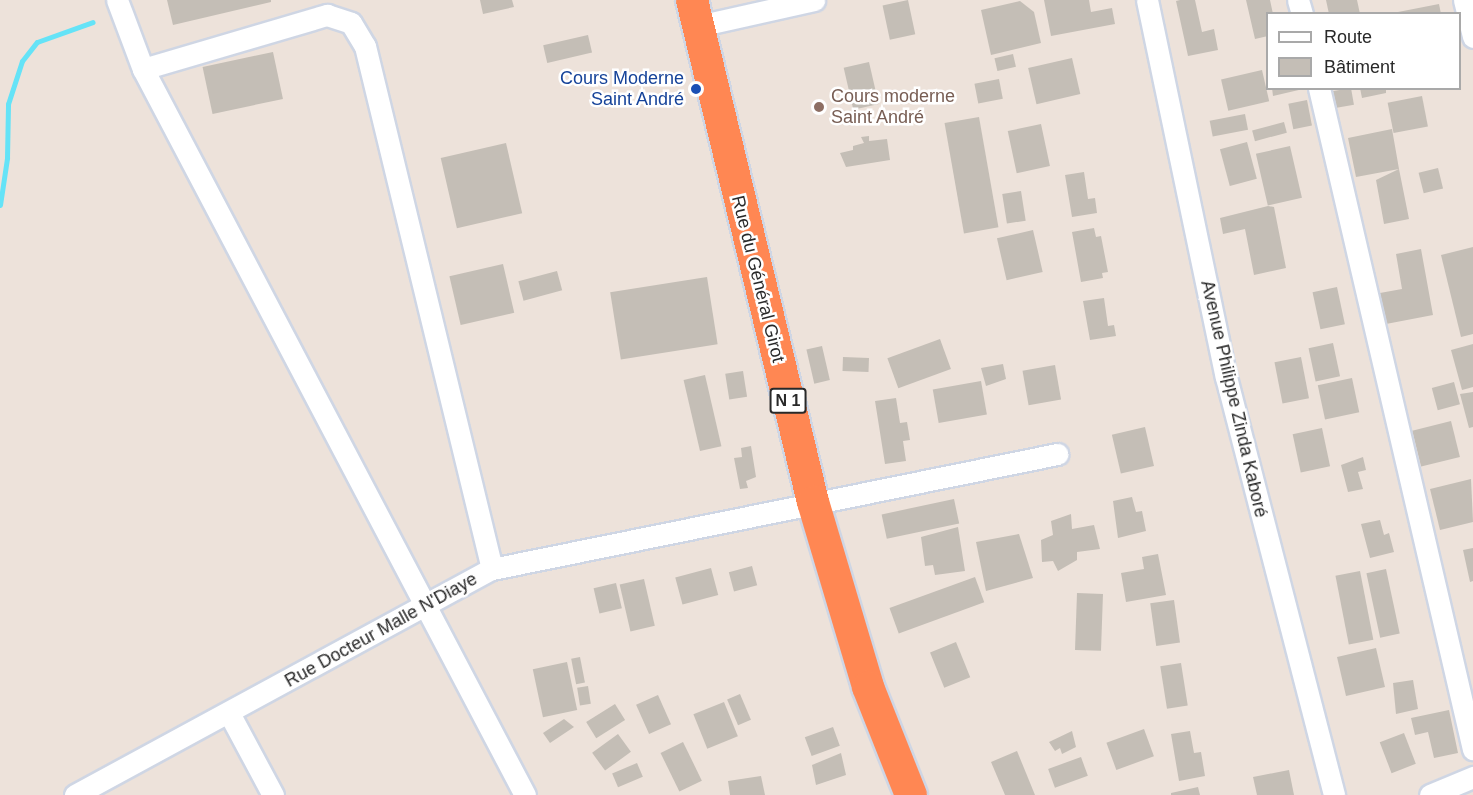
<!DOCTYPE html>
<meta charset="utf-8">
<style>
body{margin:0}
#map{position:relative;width:1473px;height:795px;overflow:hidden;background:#ede2da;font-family:Arial,sans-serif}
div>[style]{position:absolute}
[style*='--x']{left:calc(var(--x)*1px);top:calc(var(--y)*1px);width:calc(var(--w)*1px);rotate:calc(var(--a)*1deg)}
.stream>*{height:5px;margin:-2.5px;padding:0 2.5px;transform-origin:2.5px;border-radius:2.5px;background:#65e3f7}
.building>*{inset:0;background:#c4beb6;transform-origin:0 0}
.roads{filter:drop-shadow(2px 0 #cfd6e4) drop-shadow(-2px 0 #cfd6e4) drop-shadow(0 2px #cfd6e4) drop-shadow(0 -2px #cfd6e4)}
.minor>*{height:21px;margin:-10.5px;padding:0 10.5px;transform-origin:10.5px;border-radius:10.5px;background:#fff}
.highway>*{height:32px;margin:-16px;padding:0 16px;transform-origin:16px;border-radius:16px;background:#ff8753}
.dots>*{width:16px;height:16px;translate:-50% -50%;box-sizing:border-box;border:3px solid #fff;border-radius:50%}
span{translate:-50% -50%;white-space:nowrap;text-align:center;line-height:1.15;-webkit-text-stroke:5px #fff;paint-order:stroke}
.shield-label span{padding:2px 4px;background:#fff;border:2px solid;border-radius:4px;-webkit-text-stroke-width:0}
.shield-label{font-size:16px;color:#292929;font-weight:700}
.transit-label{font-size:18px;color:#164399}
.right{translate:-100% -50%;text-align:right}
.education-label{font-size:18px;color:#785e54}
.left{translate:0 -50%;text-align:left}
.street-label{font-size:18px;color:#292929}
.legend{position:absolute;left:1266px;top:12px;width:195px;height:78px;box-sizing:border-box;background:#fff;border:2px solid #a9a9a9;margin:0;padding:8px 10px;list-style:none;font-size:18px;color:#292929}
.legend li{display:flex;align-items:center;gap:12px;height:30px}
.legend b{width:30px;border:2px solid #a9a9a9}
</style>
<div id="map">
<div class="stream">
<i style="--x:0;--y:205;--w:48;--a:-81.5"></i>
<i style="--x:7;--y:158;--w:54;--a:-88.9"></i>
<i style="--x:8;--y:104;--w:45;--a:-72"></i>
<i style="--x:22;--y:61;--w:24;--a:-52"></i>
<i style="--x:37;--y:42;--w:59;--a:-19.7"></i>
</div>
<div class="building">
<i style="clip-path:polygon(167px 0,271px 0,271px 2px,173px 25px)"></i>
<i style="clip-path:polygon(480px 0,512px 0,514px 7px,483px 14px)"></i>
<i style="left:908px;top:0;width:35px;height:26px;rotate:78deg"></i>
<i style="clip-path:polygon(1044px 0,1089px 0,1091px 12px,1112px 8px,1115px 24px,1051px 36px)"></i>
<i style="clip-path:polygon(1180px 0,1195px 0,1202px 32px,1214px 29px,1218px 50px,1188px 56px,1176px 1px)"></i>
<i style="clip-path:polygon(1246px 0,1270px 0,1273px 14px,1268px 14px,1268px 36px,1255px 39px)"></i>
<i style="clip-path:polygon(1326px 0,1357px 0,1360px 14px,1329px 14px)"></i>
<i style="clip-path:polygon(1020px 1px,1034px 12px,1041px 43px,991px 55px,981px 10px)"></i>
<i style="clip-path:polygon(1439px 4px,1441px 14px,1398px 14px,1398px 12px)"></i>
<i style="left:588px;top:35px;width:18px;height:46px;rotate:77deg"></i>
<i style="left:273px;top:52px;width:48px;height:72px;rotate:78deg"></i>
<i style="left:1013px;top:54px;width:13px;height:19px;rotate:77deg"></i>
<i style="left:1072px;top:58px;width:37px;height:45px;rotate:77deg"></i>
<i style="left:869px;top:62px;width:43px;height:26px;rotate:77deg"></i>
<i style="left:1262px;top:70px;width:32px;height:42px;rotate:77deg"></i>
<i style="left:999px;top:79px;width:20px;height:25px;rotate:79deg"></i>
<i style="clip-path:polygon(1272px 88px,1303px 88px,1303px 89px,1273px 96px)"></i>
<i style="left:1351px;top:88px;width:17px;height:19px;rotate:80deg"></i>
<i style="clip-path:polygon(1360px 88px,1386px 88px,1386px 93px,1362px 98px)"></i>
<i style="left:1422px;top:96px;width:31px;height:35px;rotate:79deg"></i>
<i style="left:1307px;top:100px;width:26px;height:19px;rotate:79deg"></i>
<i style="left:1245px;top:114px;width:16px;height:36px;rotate:79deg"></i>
<i style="left:979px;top:117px;width:112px;height:35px;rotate:80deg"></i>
<i style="left:1284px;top:122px;width:11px;height:33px;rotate:75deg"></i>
<i style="left:1041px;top:124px;width:43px;height:34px;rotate:78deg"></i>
<i style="clip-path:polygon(1392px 129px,1399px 169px,1409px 219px,1384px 224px,1376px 180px,1399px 169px,1356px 177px,1348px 138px)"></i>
<i style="clip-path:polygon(869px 136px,869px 141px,887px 139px,890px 160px,846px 167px,840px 153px,853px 150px,853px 146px,864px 143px,861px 137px)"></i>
<i style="left:1247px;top:142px;width:38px;height:28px;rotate:75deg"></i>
<i style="left:506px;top:143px;width:72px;height:67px;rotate:77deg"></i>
<i style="left:1290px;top:146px;width:53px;height:35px;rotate:77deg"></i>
<i style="left:1438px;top:168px;width:21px;height:20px;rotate:76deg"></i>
<i style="clip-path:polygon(1084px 172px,1088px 199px,1095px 198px,1097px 213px,1072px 217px,1065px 175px)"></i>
<i style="left:1021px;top:191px;width:30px;height:19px;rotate:81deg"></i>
<i style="clip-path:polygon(1268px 206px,1274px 207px,1286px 268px,1254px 275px,1245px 229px,1223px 234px,1220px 218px)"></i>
<i style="clip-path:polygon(1094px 228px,1096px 237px,1101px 236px,1108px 272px,1102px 273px,1103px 278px,1081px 282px,1072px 232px)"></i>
<i style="left:1033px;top:230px;width:43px;height:37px;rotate:77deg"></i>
<i style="clip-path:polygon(1473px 247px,1473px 334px,1461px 337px,1441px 255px)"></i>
<i style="clip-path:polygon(1421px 249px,1433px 315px,1386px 324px,1380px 293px,1402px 289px,1396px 254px)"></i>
<i style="left:503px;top:264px;width:50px;height:55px;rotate:77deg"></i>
<i style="left:557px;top:271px;width:20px;height:40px;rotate:75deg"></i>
<i style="left:707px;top:277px;width:68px;height:98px;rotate:81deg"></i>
<i style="left:1337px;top:287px;width:38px;height:25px;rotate:78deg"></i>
<i style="clip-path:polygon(1104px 298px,1108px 326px,1114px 325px,1116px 336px,1090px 340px,1083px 301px)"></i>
<i style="left:940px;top:339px;width:32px;height:56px;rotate:70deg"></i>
<i style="left:1333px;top:343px;width:34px;height:25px;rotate:78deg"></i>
<i style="clip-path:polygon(1473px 344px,1473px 387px,1462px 390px,1451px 350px)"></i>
<i style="left:822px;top:346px;width:35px;height:16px;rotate:77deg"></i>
<i style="left:843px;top:357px;width:26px;height:14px;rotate:2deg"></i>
<i style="left:1301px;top:357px;width:42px;height:27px;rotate:79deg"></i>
<i style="clip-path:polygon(1003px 364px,1006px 379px,986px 386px,981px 368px)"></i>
<i style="left:1055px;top:365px;width:35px;height:33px;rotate:80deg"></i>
<i style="left:743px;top:371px;width:26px;height:18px;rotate:81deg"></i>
<i style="left:705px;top:375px;width:73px;height:22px;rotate:77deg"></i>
<i style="left:1352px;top:378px;width:35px;height:35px;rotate:78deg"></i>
<i style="left:981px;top:381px;width:34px;height:49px;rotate:80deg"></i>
<i style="left:1454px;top:382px;width:23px;height:23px;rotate:75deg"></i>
<i style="clip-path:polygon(1473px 392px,1473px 427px,1469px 428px,1460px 394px)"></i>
<i style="clip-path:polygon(896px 398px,900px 423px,907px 422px,910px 440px,903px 441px,906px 461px,885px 464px,875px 401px)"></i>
<i style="left:1451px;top:421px;width:37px;height:40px;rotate:76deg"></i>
<i style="left:1145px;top:427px;width:40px;height:34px;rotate:77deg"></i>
<i style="left:1322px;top:428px;width:39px;height:30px;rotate:78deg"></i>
<i style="clip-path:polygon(751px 446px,756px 477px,746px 481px,748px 488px,740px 489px,734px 458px,742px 457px,741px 448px)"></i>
<i style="clip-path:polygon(1363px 457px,1366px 470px,1358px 472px,1363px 489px,1348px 492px,1341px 465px)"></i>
<i style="clip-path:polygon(1471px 479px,1473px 522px,1440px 530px,1430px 489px)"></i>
<i style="clip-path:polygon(1132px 497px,1136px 512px,1142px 511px,1146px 531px,1118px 538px,1113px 501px)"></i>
<i style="left:954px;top:499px;width:25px;height:74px;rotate:78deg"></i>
<i style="clip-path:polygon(1071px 514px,1072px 529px,1094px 525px,1100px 549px,1077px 552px,1077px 560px,1058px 571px,1053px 561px,1042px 562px,1041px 540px,1053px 535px,1051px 521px)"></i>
<i style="clip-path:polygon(1380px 520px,1384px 535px,1389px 533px,1394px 552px,1370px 558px,1361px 524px)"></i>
<i style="clip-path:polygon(958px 527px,965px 571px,935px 575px,933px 565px,925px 566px,921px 537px)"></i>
<i style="clip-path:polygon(1019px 534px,1033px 578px,986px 591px,976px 542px)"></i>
<i style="clip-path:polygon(1473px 548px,1473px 581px,1470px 582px,1463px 550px)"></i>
<i style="clip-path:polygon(1158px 554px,1166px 595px,1126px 602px,1121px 573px,1144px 569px,1142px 557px)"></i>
<i style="left:752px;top:566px;width:20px;height:24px;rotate:75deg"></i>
<i style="left:711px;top:568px;width:28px;height:37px;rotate:75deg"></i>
<i style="left:1386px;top:569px;width:66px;height:20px;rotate:78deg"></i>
<i style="left:1360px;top:571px;width:70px;height:25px;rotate:79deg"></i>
<i style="left:975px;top:577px;width:27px;height:91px;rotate:70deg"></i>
<i style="left:644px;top:579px;width:48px;height:25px;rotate:77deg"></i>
<i style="left:616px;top:583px;width:26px;height:23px;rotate:77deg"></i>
<i style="left:1077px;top:593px;width:26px;height:57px;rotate:2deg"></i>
<i style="left:1174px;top:600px;width:43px;height:24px;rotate:82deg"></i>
<i style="left:956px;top:642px;width:38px;height:28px;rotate:68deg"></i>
<i style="left:1376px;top:648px;width:40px;height:40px;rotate:77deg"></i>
<i style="left:580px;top:657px;width:26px;height:9px;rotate:79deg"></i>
<i style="left:567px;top:662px;width:49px;height:35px;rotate:78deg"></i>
<i style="left:1181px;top:663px;width:43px;height:21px;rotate:81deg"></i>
<i style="clip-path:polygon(1413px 680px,1418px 709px,1396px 714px,1393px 683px)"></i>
<i style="left:588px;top:686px;width:18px;height:11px;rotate:81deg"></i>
<i style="left:740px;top:694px;width:28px;height:14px;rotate:67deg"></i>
<i style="left:658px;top:695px;width:32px;height:24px;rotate:66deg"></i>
<i style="left:724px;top:702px;width:37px;height:33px;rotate:68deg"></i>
<i style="left:615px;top:704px;width:19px;height:34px;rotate:58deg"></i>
<i style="clip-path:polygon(1449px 710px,1458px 753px,1434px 758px,1428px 732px,1415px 735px,1411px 718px)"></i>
<i style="clip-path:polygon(564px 719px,574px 727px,550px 743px,543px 733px)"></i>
<i style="left:833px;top:727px;width:20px;height:30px;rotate:70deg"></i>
<i style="left:1144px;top:729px;width:29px;height:40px;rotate:70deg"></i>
<i style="clip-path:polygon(1072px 731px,1076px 747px,1062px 754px,1060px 748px,1055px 751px,1049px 742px)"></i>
<i style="clip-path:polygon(1190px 731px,1194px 753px,1201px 752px,1205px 776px,1179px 781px,1171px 734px)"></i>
<i style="left:1404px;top:733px;width:33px;height:26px;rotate:69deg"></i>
<i style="left:618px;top:734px;width:22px;height:32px;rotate:54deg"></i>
<i style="left:683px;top:742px;width:43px;height:25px;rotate:64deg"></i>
<i style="clip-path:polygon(1017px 751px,1035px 795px,1005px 795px,991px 762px)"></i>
<i style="clip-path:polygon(841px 753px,846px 775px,816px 785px,812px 765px)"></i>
<i style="left:1081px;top:757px;width:20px;height:35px;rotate:70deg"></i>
<i style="left:637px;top:763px;width:15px;height:27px;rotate:67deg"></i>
<i style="clip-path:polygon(1289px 770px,1294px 795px,1257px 795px,1253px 777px)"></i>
<i style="clip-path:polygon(761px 776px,765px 795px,730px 795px,728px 781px)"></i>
<i style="clip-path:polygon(1198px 787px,1200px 795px,1171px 795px,1171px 793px)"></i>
</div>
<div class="roads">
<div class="minor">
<i style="--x:117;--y:0;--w:74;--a:69.4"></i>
<i style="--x:143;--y:69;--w:820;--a:62.25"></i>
<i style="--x:1147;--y:0;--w:385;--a:78.2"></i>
<i style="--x:1226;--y:377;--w:432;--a:75.5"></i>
<i style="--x:1298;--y:0;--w:15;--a:74"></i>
<i style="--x:1464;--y:0;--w:38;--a:76"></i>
<i style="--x:698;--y:26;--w:119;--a:-12.6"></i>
<i style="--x:143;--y:69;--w:192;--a:-16.4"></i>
<i style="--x:327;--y:15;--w:25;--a:18"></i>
<i style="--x:351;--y:23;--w:27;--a:59"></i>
<i style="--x:365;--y:46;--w:538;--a:76.35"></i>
<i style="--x:1319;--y:88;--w:679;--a:76.89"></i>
<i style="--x:229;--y:713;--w:93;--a:61.8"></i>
<i style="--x:75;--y:795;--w:474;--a:-28.5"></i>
<i style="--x:492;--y:569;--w:577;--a:-11.5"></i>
<i style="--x:1430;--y:795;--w:47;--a:-22.7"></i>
</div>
<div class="highway">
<i style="--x:692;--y:0;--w:516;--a:76.45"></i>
<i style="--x:813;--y:502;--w:193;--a:73.4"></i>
<i style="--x:868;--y:687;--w:116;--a:68.3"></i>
</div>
</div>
<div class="dots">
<i style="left:696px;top:89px;background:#1a4fb4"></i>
<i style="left:819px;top:107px;background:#8d6e63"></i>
</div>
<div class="shield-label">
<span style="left:788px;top:401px">N 1</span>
</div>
<div class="transit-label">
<span class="right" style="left:684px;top:89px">Cours Moderne<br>Saint André</span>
</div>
<div class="education-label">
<span class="left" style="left:831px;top:107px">Cours moderne<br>Saint André</span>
</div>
<div class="street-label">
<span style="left:758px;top:279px;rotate:76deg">Rue du Général Girot</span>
<span style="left:1234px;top:399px;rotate:77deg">Avenue Philippe Zinda Kaboré</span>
<span style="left:381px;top:630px;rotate:-29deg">Rue Docteur Malle N'Diaye</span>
</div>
<ul class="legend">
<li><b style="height:8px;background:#fff"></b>Route</li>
<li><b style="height:16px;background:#c4beb6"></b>Bâtiment</li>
</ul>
</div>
